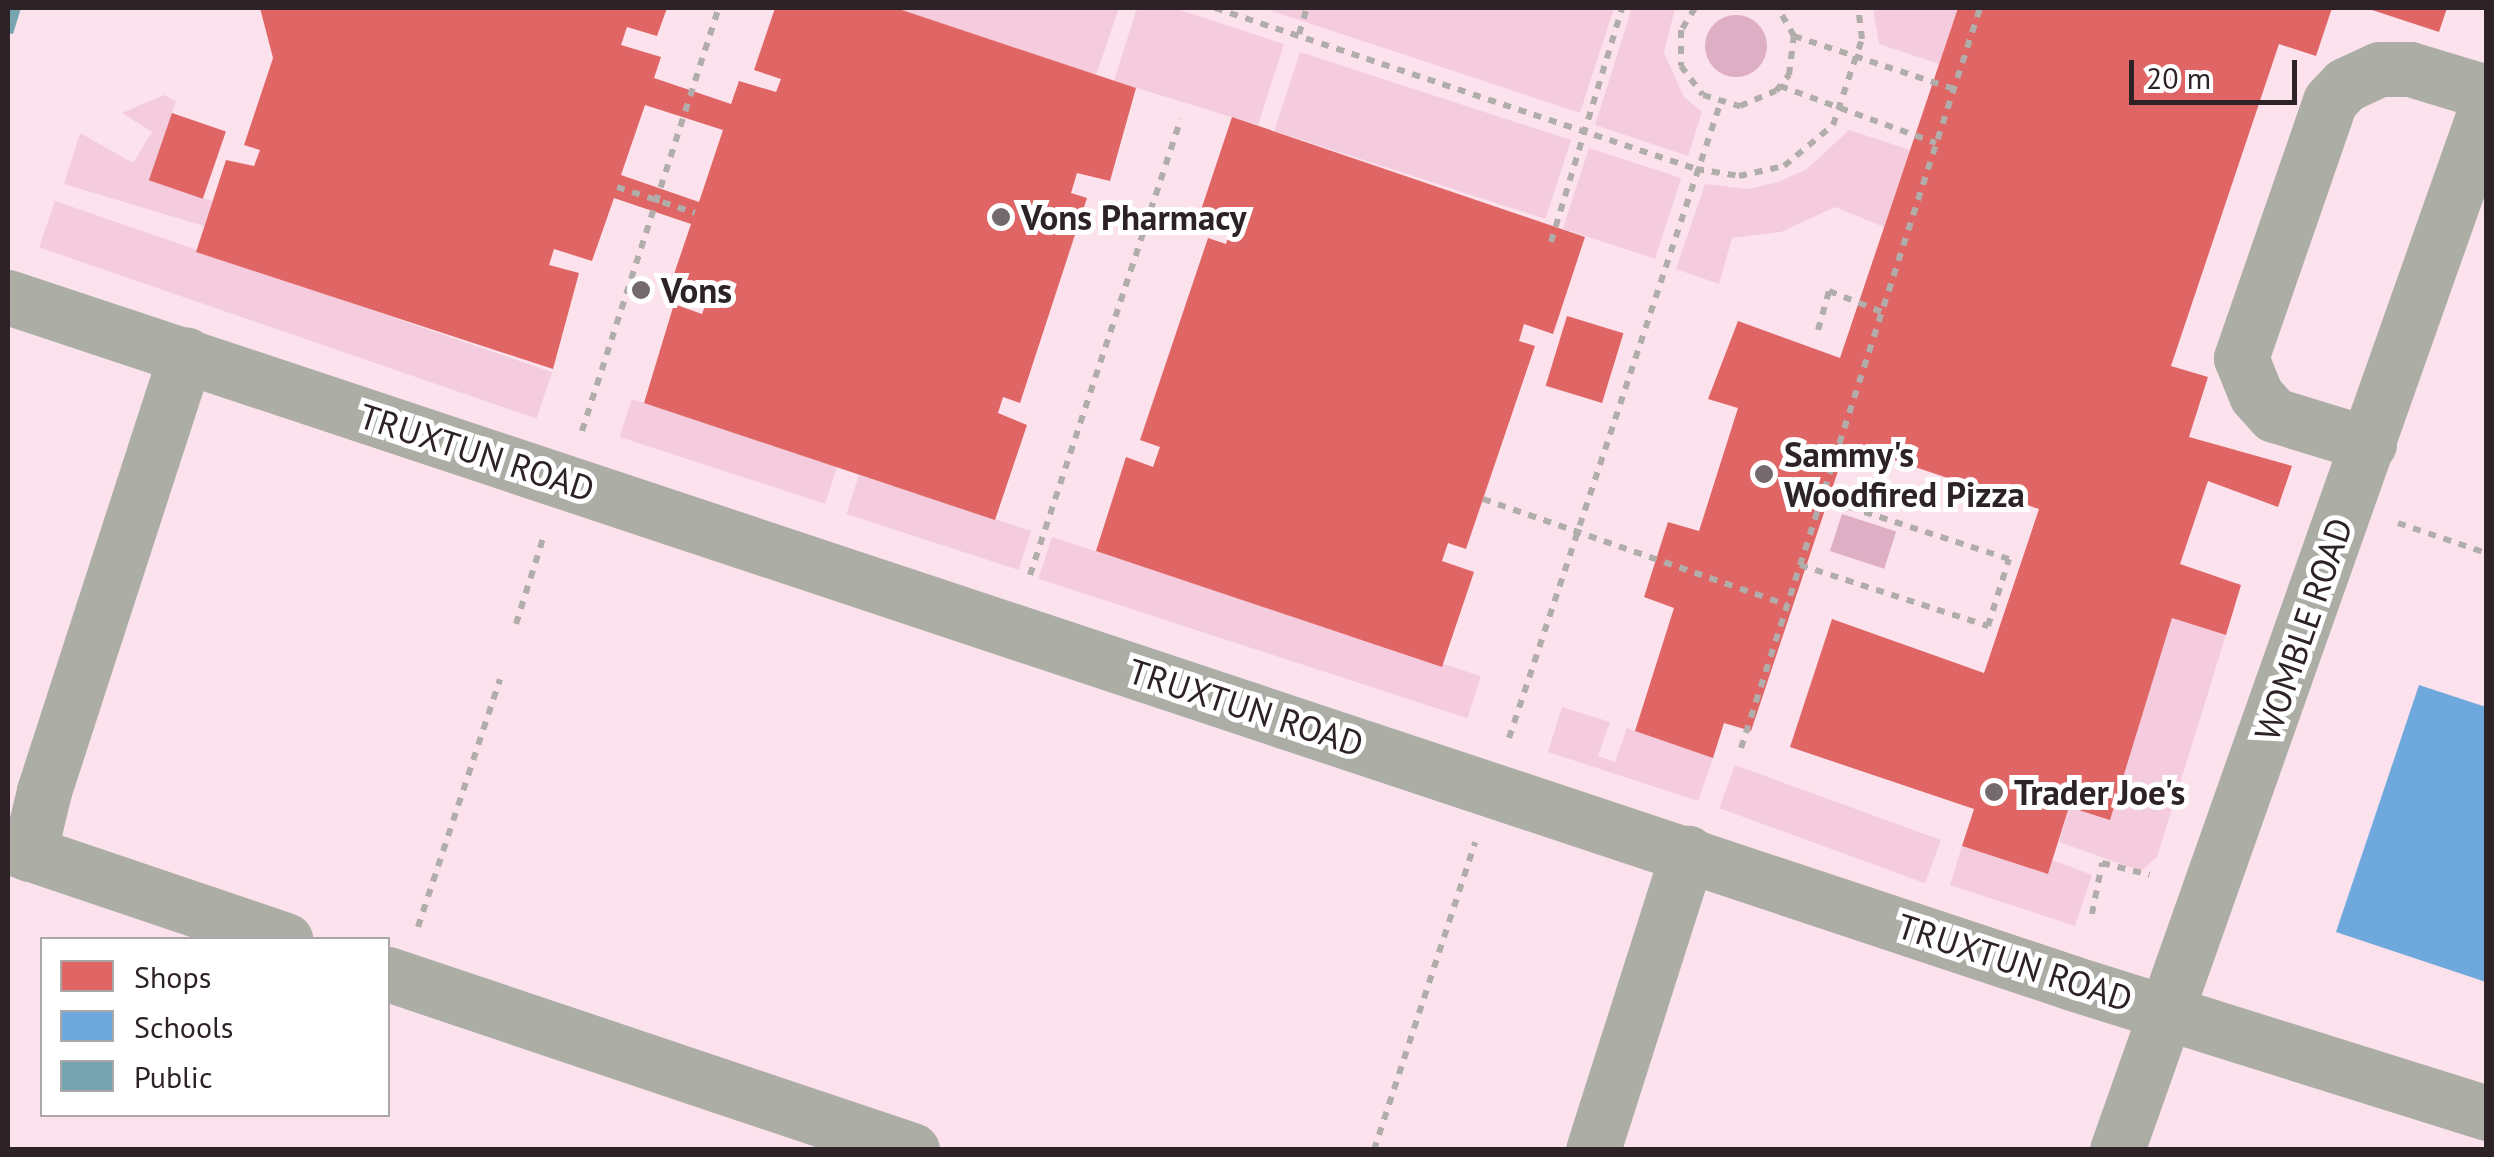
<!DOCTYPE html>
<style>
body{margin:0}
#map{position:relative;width:2494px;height:1157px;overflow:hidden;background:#f8ebf0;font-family:"PT Sans",sans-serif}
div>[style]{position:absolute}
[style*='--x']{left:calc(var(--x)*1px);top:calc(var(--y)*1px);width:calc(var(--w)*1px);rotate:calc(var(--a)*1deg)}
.built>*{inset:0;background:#fbe2ec}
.green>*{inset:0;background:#f5ccde;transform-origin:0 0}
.water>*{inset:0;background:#deaec4;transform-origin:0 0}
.round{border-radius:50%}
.shops>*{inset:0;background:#e06666;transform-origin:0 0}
.schools>*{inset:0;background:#6fa8dc}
.public>*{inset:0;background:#76a5af}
.path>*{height:6px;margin-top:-3px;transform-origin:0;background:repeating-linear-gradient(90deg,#b0adaa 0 8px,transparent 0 16px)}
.minor>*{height:55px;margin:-27.5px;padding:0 27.5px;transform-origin:27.5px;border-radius:27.5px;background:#acada5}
.dots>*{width:28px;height:28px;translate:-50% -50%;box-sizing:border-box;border:5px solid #fff;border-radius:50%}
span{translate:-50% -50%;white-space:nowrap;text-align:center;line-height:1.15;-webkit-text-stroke:10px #fff;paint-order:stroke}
.poi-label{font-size:35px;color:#2d2327;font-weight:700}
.left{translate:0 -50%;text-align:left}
.street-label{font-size:35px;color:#2d2327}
.frame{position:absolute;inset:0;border:10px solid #2d2327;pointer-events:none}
.legend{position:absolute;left:40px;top:937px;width:350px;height:180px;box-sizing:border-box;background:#fff;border:2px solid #aba7a9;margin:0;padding:12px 18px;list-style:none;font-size:30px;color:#2d2327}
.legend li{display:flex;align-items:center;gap:20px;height:50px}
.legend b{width:50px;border:2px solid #aba7a9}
.scale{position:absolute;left:2129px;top:60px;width:168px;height:45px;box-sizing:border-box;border:5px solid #2d2327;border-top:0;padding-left:12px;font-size:30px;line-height:35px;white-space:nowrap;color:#2d2327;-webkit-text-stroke:8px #fff;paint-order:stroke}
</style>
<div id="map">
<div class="built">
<i style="clip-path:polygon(evenodd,8px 8px,2486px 8px,2486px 1149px,8px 1149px,8px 8px,42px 940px,388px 940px,388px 1114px,42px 1114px,42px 940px)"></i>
</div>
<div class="green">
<i style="clip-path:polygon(896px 8px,1119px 8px,1096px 75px)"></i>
<i style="clip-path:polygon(1137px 8px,1174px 8px,1284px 44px,1258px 125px,1114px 81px)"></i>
<i style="clip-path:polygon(1263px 8px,1614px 8px,1580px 113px)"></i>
<i style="clip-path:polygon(1632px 8px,1675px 8px,1664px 53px,1684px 97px,1702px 112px,1688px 156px,1595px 125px)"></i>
<i style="clip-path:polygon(1873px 8px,1958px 8px,1939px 64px,1879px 44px)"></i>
<i style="left:1300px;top:52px;width:285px;height:83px;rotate:18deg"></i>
<i style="clip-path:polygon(164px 95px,176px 101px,150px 180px,212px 201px,204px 226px,64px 184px,80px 133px,133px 163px,152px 132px,122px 113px)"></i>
<i style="clip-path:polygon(1849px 130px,1910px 150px,1884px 227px,1835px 207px,1781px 232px,1732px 238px,1719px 284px,1676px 269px,1705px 184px,1748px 189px,1778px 182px,1807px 169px)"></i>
<i style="left:1589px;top:148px;width:97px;height:85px;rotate:18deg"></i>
<i style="left:55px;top:201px;width:526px;height:49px;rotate:19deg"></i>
<i style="left:632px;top:399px;width:216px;height:40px;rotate:18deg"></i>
<i style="left:859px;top:475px;width:181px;height:41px;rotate:18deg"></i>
<i style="left:1052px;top:537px;width:451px;height:44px;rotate:18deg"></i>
<i style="clip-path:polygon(2172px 618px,2226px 635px,2157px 857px,2141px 871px,2059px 842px,2069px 807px,2110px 819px)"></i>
<i style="clip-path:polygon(1562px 707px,1610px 722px,1598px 756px,1615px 762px,1627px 728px,1713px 758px,1698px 801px,1548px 752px)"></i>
<i style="left:1735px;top:765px;width:219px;height:46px;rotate:20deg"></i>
<i style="clip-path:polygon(1962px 846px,2048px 874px,2053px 860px,2092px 875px,2075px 926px,1950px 885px)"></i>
</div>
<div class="water">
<i class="round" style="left:1705px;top:15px;width:62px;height:62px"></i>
<i style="left:1842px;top:514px;width:57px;height:39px;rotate:18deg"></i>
</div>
<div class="shops">
<i style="clip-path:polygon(evenodd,260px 8px,667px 8px,657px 36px,627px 27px,621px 45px,661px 57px,654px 78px,731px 104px,739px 81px,776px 92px,781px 79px,754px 70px,775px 8px,896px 8px,1136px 88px,1110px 181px,1077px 173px,1071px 193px,1087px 198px,1020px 403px,1003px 397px,998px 413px,1027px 425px,995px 520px,644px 403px,674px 304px,702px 314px,708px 298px,670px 286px,691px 224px,614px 198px,592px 261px,554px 249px,549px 265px,579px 273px,553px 369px,196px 252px,226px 160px,254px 166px,260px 150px,244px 145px,273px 58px,260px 8px,645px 105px,723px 130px,699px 202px,621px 175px,645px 105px)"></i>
<i style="clip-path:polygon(1958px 8px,2332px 8px,2316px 56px,2279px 44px,2171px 366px,2208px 377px,2189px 437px,2292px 466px,2278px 507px,2208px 481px,2180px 564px,2241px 585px,2226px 635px,2172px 618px,2110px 820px,2069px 807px,2048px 874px,1962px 846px,1974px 809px,1790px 747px,1832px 619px,1984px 673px,2039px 509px,1847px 444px,1751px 731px,1724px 723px,1713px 758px,1635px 731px,1674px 608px,1644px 597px,1668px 522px,1699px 531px,1738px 408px,1708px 399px,1738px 321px,1840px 358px)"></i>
<i style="clip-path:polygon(2366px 8px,2447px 8px,2439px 32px)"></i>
<i style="left:172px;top:113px;width:57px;height:71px;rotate:19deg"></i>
<i style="clip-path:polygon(1232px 117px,1585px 237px,1553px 334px,1524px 324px,1519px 341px,1535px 346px,1466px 549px,1448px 543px,1442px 561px,1474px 572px,1442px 667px,1096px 551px,1126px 457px,1153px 467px,1160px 447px,1140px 440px,1208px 238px,1226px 244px,1230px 230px,1198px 219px)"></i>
<i style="left:1567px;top:316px;width:59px;height:73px;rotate:17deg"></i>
</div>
<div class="schools">
<i style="clip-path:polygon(2419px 685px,2486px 707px,2486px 982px,2336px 932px)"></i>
</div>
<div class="public">
<i style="clip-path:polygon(8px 8px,21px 8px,13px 34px,8px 33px)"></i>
</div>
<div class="path">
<i style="--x:1215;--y:8;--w:507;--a:18.51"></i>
<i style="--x:1696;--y:169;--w:44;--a:9.2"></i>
<i style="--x:1739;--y:176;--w:46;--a:-12.5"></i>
<i style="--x:1784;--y:166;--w:64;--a:-39.9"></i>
<i style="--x:1833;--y:125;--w:91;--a:-71.4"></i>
<i style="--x:1862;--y:39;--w:31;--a:-97"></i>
<i style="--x:1695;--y:8;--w:26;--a:122"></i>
<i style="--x:1681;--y:30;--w:36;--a:90"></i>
<i style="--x:1681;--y:66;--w:36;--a:53"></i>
<i style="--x:1703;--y:95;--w:39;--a:17"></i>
<i style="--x:1740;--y:106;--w:39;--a:-23"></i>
<i style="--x:1776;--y:91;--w:21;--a:-51"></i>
<i style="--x:1789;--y:75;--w:39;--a:-83"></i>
<i style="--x:1794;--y:36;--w:32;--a:-120"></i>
<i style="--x:1299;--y:34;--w:27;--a:-73"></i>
<i style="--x:1794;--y:36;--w:169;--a:18.3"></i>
<i style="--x:1780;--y:86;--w:166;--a:20.1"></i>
<i style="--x:617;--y:187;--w:82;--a:18.4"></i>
<i style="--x:1551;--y:242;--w:245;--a:-73.1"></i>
<i style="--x:1818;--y:330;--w:41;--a:-74.2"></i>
<i style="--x:1829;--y:291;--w:57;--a:21.6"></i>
<i style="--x:582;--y:431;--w:445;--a:-72.1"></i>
<i style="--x:1483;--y:499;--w:322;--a:19.2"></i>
<i style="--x:2398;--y:523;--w:93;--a:18.8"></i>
<i style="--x:1800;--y:565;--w:198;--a:18"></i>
<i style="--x:1988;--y:626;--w:70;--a:-72.6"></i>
<i style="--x:2009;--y:559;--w:198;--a:-162"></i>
<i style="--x:1030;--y:575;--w:480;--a:-71.7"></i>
<i style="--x:516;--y:624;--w:93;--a:-72.5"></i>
<i style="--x:1509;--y:738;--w:668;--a:-71.59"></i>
<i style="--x:1741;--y:748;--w:778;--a:-72.1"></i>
<i style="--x:2092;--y:914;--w:52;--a:-78.9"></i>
<i style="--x:2102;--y:863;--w:49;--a:14"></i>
<i style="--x:418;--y:927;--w:261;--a:-71.7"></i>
<i style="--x:1374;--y:1150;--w:324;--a:-71.8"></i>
</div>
<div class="minor">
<i style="--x:8;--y:297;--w:2175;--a:18.38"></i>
<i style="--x:2072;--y:983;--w:434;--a:17.4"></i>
<i style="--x:2369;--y:444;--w:99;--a:-163"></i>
<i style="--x:2274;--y:415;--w:27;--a:-132"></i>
<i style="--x:2256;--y:395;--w:40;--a:-112"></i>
<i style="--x:2241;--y:358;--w:272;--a:-70.9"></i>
<i style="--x:2330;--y:101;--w:22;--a:-47"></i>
<i style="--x:2345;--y:85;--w:38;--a:-25"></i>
<i style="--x:2380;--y:69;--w:30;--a:0"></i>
<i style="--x:2410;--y:69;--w:79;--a:16.8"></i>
<i style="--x:8;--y:846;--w:293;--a:18.7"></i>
<i style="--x:29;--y:854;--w:65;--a:-76.6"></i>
<i style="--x:44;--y:791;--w:459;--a:-72"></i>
<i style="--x:388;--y:974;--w:553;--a:18.57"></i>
<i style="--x:1593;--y:1150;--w:312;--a:-72.3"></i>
<i style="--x:2117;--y:1150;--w:1105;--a:-70.5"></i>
</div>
<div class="dots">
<i style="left:1001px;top:217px;background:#74696d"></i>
<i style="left:641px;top:290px;background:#74696d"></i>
<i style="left:1764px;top:474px;background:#74696d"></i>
<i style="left:1994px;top:792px;background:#74696d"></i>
</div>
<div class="poi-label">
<span class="left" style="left:1021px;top:217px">Vons Pharmacy</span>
<span class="left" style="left:661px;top:290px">Vons</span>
<span class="left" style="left:1784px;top:474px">Sammy's<br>Woodfired Pizza</span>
<span class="left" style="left:2014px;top:792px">Trader Joe's</span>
</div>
<div class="street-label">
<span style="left:477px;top:452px;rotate:18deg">TRUXTUN ROAD</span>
<span style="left:2303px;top:629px;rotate:-71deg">WOMBLE ROAD</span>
<span style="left:1246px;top:707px;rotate:18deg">TRUXTUN ROAD</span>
<span style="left:2015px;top:962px;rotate:18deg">TRUXTUN ROAD</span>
</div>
<div class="frame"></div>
<ul class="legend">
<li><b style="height:28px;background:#e06666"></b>Shops</li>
<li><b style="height:28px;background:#6fa8dc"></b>Schools</li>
<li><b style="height:28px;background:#76a5af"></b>Public</li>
</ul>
<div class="scale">20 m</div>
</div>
